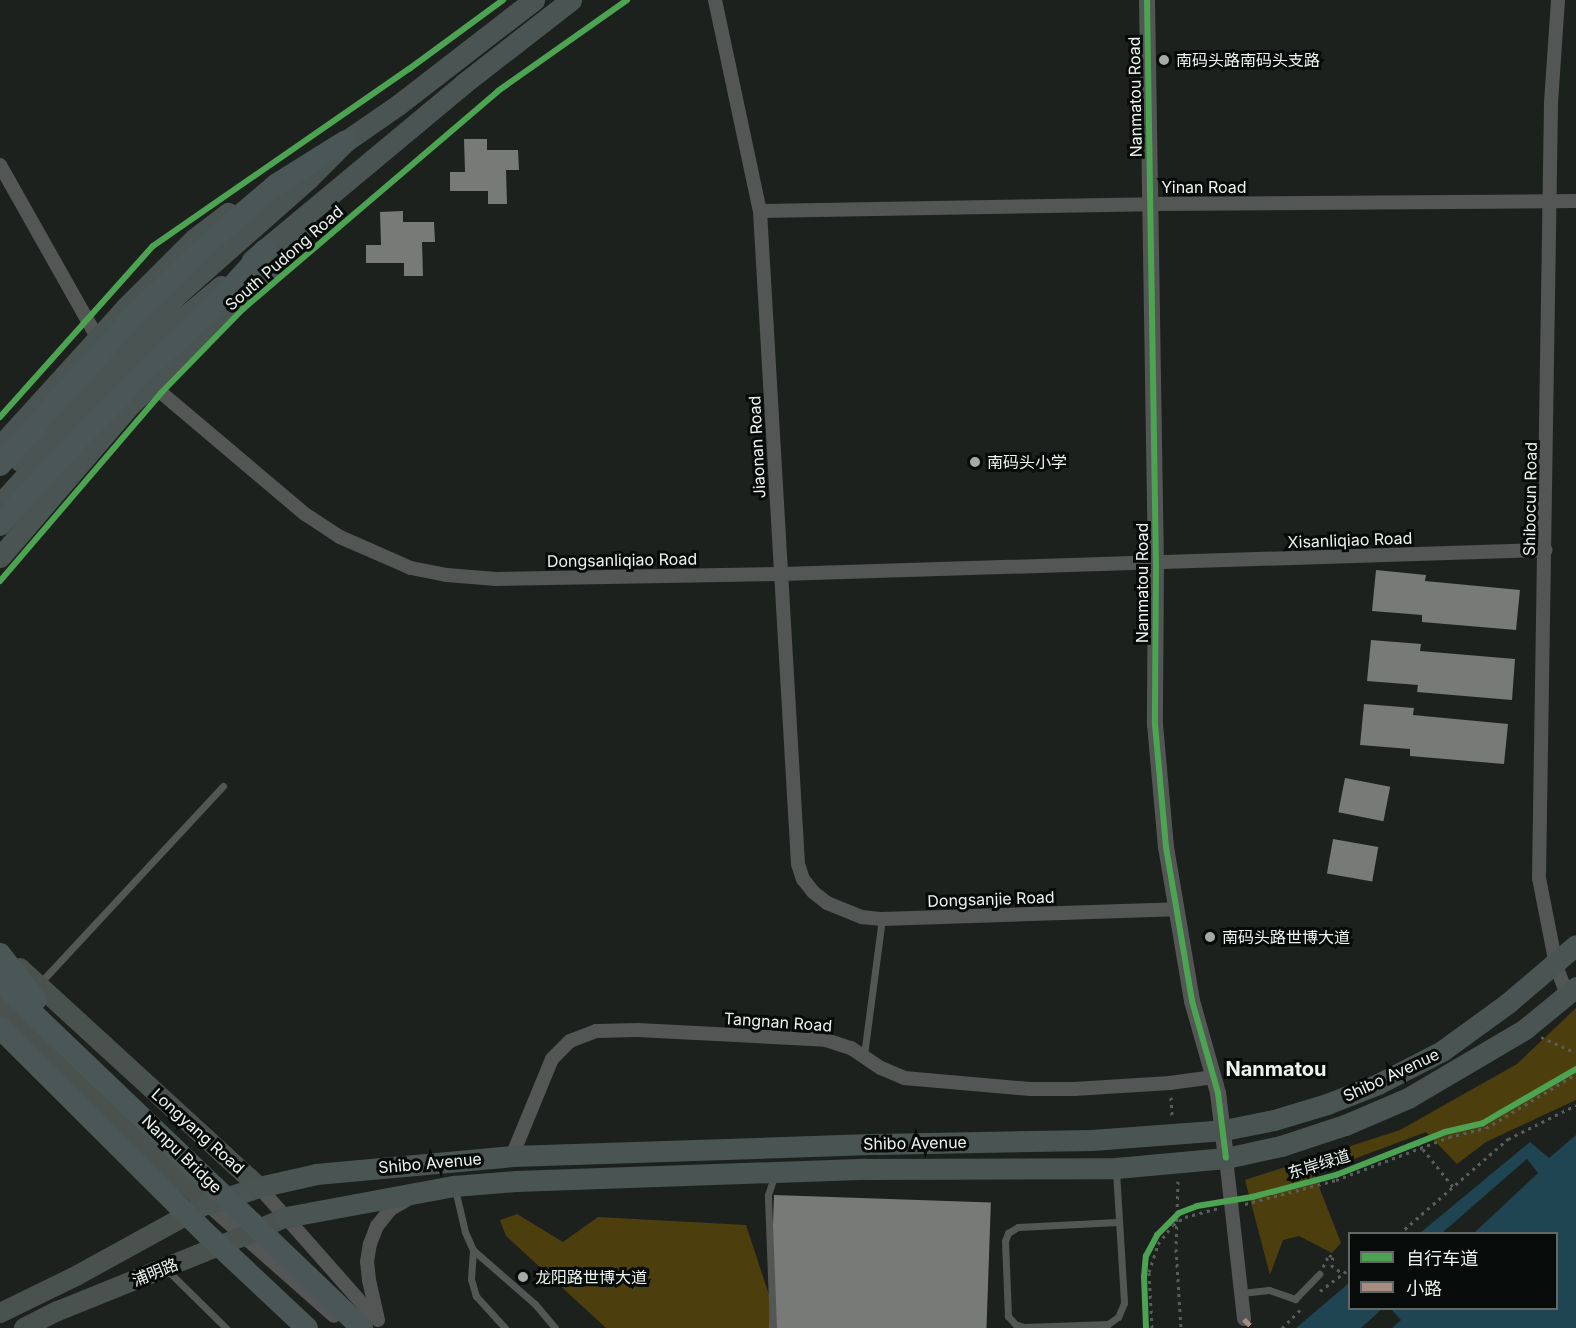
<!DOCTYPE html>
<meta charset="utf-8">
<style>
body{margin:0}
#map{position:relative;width:1576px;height:1328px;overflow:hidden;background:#1c211e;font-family:Inter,"Noto Sans SC",sans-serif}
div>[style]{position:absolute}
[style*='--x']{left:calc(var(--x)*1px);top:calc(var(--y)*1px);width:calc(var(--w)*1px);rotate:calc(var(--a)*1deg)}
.green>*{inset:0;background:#4c3e0d}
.water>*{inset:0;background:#1f4452}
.pier>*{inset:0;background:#1c211e}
.building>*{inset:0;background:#777a77;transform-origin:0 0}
.path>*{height:3px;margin-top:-1.5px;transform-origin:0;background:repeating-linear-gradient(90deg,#5a5d5b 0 3px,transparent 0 7.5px)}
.service>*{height:7px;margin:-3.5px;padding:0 3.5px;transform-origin:3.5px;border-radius:3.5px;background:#535654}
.minor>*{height:14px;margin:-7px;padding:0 7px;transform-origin:7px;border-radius:7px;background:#535654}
.tertiary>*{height:16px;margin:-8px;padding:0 8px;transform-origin:8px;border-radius:8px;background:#535654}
.secondary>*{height:20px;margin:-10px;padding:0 10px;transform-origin:10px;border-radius:10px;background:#4a524f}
.primary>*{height:21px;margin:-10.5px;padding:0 10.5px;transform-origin:10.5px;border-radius:10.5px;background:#4a5553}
.trunk>*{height:22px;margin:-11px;padding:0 11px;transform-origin:11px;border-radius:11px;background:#4a5756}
.quiet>*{height:4.5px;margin-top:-2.25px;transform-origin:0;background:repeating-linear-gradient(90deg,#a88b81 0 9px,transparent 0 13.5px)}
.cycleway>*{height:6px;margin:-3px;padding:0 3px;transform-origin:3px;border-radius:3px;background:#4ca352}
.dots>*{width:16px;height:16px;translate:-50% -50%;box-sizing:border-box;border:3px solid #070b09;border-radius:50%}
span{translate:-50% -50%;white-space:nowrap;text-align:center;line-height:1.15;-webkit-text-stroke:6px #070b09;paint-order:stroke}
.poi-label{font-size:16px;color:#edf3ef}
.left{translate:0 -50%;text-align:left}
.street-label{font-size:16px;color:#edf3ef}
.quarter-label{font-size:20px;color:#edf3ef;font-weight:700}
.legend{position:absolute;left:1348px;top:1232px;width:210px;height:78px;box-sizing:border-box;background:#070b09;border:2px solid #636865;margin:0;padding:8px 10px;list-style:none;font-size:18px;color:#edf3ef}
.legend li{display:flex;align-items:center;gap:12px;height:30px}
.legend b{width:30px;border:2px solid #636865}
</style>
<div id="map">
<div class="green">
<i style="clip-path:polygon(1576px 1008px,1576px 1100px,1486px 1142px,1457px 1164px,1426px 1132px,1314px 1174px,1341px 1243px,1332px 1253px,1299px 1236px,1283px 1240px,1270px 1275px,1245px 1180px,1400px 1130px,1517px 1064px)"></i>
<i style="clip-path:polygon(517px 1214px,563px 1242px,598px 1217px,746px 1225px,773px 1307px,773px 1328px,606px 1328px,506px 1236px,500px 1220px)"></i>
</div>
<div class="water">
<i style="clip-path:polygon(1576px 1135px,1576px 1328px,1296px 1328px,1349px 1283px,1350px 1308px,1556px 1308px,1556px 1234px,1420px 1233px,1530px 1142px,1549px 1158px)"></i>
</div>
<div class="pier">
<i style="clip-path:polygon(1527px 1159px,1538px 1173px,1474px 1233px,1442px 1233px)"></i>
<i style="clip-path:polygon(1391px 1309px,1401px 1320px,1392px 1328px,1361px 1328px,1382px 1309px)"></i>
</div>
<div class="building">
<i style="clip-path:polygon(464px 139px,487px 139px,487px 150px,518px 150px,519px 170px,506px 170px,507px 204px,488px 204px,488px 191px,450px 191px,450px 172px,465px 172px)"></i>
<i style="clip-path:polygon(403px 211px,403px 222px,434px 222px,435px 242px,422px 242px,423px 276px,404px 276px,404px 263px,366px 263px,366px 245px,381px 245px,380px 212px)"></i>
<i style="clip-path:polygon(1376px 570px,1426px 575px,1425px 581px,1520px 590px,1516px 630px,1422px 622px,1422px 615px,1372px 611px)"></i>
<i style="clip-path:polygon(1371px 640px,1421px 644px,1420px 651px,1515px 659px,1512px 700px,1417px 692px,1418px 685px,1367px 681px)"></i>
<i style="clip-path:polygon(1364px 704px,1414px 708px,1413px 715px,1508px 724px,1504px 764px,1410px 756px,1410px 749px,1360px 745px)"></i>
<i style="left:1345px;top:778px;width:46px;height:35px;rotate:11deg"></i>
<i style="left:1333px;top:839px;width:46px;height:35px;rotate:10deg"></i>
<i style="left:774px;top:1195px;width:217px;height:133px;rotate:2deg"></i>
</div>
<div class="path">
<i style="--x:1541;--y:1037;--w:37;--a:24"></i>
<i style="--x:1171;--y:1097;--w:20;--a:87"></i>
<i style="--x:1418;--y:1143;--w:58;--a:51.3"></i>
<i style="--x:1178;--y:1181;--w:68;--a:91.7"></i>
<i style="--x:1176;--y:1249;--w:79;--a:86.4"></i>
<i style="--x:1245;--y:1204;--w:94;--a:-14.8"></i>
<i style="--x:1336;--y:1180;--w:121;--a:-20.8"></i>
<i style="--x:1449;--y:1137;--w:38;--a:-14"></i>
<i style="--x:1486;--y:1128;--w:105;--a:-31"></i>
<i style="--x:1399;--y:1234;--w:145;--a:-41.1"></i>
<i style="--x:1508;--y:1139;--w:76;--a:-26.6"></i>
<i style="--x:1323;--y:1267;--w:13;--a:-63"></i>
<i style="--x:1329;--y:1255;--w:4;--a:27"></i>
<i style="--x:1333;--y:1257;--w:8;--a:104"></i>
<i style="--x:1331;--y:1265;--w:14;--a:36"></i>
<i style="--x:1320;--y:1291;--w:38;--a:-37"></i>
<i style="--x:1152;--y:1328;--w:56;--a:-93.1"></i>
<i style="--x:1149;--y:1272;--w:29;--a:-72"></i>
<i style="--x:1158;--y:1244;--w:24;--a:-52"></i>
<i style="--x:1173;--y:1225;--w:14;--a:-34"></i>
<i style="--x:1185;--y:1217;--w:34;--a:-15"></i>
<i style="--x:1282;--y:1328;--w:28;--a:-45"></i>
</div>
<div class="service">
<i style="--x:40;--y:983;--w:269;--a:-47.1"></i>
<i style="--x:864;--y:1055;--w:137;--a:-82.5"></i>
<i style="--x:1116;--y:1171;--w:132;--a:86.5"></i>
<i style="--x:1124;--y:1303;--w:15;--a:113"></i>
<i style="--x:1118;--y:1317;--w:12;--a:145"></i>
<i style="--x:1108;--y:1324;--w:84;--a:178"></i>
<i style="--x:1024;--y:1327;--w:9;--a:-162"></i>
<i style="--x:1015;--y:1324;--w:11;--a:-131"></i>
<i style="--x:1008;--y:1316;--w:75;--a:-92.3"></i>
<i style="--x:1005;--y:1241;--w:9;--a:-69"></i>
<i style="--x:1008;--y:1233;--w:12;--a:-31"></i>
<i style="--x:1018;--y:1227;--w:100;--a:-2.9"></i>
<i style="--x:455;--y:1189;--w:44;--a:76.9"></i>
<i style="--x:465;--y:1232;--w:20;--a:66"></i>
<i style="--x:473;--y:1250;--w:82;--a:41.1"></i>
<i style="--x:535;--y:1304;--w:31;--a:50"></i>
<i style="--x:473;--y:1250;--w:29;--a:94"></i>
<i style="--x:471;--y:1279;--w:18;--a:74"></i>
<i style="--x:476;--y:1296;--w:43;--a:47.8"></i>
<i style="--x:167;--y:1270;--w:83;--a:44.5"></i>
<i style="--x:1241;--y:1293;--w:28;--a:-6"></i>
<i style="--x:1269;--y:1290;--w:28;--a:19"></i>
<i style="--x:1295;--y:1299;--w:35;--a:-46"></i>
<i style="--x:773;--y:1328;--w:133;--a:-92.2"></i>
<i style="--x:768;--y:1195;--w:20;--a:-72"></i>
</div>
<div class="minor">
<i style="--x:715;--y:0;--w:216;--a:78"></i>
<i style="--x:760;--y:211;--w:654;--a:86.67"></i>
<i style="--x:798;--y:864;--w:16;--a:72"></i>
<i style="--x:803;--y:879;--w:16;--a:52"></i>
<i style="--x:813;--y:892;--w:18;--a:38"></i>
<i style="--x:827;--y:903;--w:38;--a:22"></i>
<i style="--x:862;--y:917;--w:20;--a:6"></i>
<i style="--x:882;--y:919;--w:294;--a:-1.9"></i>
<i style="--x:1558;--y:0;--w:104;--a:93.9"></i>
<i style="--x:1551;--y:104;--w:774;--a:90.89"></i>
<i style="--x:1539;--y:878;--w:89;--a:78.9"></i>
<i style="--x:1556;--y:965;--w:32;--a:70"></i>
<i style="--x:0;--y:165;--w:200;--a:60.6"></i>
<i style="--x:760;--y:211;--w:391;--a:-1"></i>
<i style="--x:1151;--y:204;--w:425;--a:-0.4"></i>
<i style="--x:151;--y:384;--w:202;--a:40.2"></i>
<i style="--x:305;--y:514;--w:42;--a:33.3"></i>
<i style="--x:340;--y:537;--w:77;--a:23.6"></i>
<i style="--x:411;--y:568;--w:37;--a:11"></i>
<i style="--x:447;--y:575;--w:49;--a:4.7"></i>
<i style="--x:496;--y:579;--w:286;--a:-1"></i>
<i style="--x:782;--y:574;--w:764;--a:-1.8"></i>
<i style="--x:512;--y:1156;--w:105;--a:-67.6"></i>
<i style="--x:552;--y:1059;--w:25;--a:-45"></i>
<i style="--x:570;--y:1041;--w:28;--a:-21"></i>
<i style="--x:596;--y:1031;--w:42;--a:-1.4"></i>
<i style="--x:638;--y:1030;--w:188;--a:3"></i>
<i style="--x:826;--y:1040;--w:26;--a:18"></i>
<i style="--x:851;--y:1048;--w:36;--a:34"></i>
<i style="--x:881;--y:1068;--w:25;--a:23"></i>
<i style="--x:904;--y:1078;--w:127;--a:5"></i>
<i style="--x:1031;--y:1089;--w:43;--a:0"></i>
<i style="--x:1074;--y:1089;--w:96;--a:-3.6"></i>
<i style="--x:1170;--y:1083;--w:44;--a:-7.8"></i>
<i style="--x:1226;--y:1158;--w:162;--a:83.6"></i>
<i style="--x:259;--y:1187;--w:175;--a:48.5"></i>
<i style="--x:207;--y:1204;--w:169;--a:41.4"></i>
<i style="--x:378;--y:1320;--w:41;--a:-102.7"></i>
<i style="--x:369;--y:1280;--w:18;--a:-96"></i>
<i style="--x:367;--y:1262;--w:18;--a:-81"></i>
<i style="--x:370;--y:1244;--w:19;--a:-69"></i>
<i style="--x:377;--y:1226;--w:22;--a:-51"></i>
<i style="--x:391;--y:1209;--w:20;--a:-30"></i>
</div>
<div class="tertiary">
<i style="--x:1147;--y:0;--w:564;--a:89.09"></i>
<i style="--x:1156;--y:564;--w:160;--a:90.4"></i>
<i style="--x:1155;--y:724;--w:123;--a:84.9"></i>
<i style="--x:1166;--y:847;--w:156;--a:80.4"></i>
<i style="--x:1192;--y:1001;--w:96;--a:74.2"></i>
<i style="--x:1218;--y:1093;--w:65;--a:83"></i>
</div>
<div class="secondary">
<i style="--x:20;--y:968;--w:324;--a:42.5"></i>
<i style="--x:0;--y:1003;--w:145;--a:45.3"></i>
<i style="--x:102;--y:1106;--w:144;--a:43"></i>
<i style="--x:207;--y:1204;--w:149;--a:151.2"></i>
<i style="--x:76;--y:1276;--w:85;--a:154"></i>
<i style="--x:24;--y:1328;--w:38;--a:-27"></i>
<i style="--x:58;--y:1311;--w:201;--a:-22"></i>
<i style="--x:244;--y:1236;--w:46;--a:-24.3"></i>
</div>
<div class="primary">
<i style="--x:252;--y:260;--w:275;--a:-39.8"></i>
<i style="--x:463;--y:84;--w:137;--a:-37.9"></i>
<i style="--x:0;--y:446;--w:186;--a:-47.8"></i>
<i style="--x:125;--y:308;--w:98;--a:-45"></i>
<i style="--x:194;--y:239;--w:43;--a:-37.4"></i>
<i style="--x:20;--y:461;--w:65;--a:-48.7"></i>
<i style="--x:63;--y:412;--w:168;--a:-45.7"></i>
<i style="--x:180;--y:292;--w:171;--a:-41.4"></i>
<i style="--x:308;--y:179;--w:54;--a:-45"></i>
<i style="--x:346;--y:141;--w:63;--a:-34.7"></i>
<i style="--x:398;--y:105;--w:172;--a:-37.7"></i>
<i style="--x:0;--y:504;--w:119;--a:-47.7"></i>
<i style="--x:80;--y:416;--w:111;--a:-44.6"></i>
<i style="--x:159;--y:338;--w:81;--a:-40"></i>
<i style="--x:0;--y:557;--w:200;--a:-49.5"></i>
<i style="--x:130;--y:405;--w:199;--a:-44.2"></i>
<i style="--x:273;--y:266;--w:43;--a:-49.7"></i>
<i style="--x:207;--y:1204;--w:55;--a:-18.1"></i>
<i style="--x:259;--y:1187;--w:58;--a:-12.8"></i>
<i style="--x:316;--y:1174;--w:197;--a:-5.2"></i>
<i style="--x:512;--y:1156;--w:366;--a:-1.9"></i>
<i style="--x:878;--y:1144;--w:214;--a:-1.1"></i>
<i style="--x:1092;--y:1140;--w:132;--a:-4.3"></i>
<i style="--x:1224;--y:1130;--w:51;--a:-11.3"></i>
<i style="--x:1274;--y:1120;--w:55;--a:-16.8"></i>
<i style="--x:1327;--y:1104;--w:55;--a:-21.4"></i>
<i style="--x:1378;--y:1084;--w:72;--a:-27.3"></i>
<i style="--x:1442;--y:1051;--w:82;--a:-36"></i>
<i style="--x:1508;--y:1003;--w:89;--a:-40.5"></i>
<i style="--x:286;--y:1217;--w:171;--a:-10.5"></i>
<i style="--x:454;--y:1186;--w:62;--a:-4.6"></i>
<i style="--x:516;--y:1181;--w:350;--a:-2"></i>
<i style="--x:866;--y:1169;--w:250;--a:-0.2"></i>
<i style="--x:1116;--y:1168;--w:110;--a:-5.2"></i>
<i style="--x:1226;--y:1158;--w:56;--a:-12.3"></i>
<i style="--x:1281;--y:1146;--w:67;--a:-18.2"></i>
<i style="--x:1345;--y:1125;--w:69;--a:-23.2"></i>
<i style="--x:1408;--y:1098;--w:136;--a:-30.5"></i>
<i style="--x:1525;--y:1029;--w:66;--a:-39.5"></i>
</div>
<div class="trunk">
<i style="--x:0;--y:465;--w:195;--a:-48.1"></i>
<i style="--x:130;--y:320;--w:120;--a:-44.3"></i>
<i style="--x:216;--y:236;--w:80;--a:-40.4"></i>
<i style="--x:277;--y:184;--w:81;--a:-31.9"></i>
<i style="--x:0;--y:525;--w:112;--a:-47.9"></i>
<i style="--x:75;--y:442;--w:105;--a:-45.4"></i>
<i style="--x:149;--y:367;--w:91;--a:-43.2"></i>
<i style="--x:215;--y:305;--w:74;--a:-47.7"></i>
<i style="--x:0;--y:954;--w:58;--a:52"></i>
<i style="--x:0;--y:982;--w:501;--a:43.71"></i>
<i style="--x:0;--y:1028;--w:296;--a:44.9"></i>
<i style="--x:210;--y:1237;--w:133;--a:43.2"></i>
</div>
<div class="quiet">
<i style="--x:1244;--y:1319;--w:13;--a:45"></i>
</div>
<div class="cycleway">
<i style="--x:1147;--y:0;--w:564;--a:89.09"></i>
<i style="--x:1156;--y:564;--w:160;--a:90.4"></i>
<i style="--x:1155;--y:724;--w:123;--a:84.9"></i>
<i style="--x:1166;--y:847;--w:156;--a:80.4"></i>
<i style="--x:1192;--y:1001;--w:96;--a:74.2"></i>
<i style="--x:1218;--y:1093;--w:65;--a:83"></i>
<i style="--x:0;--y:417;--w:229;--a:-48.2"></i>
<i style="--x:153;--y:246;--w:311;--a:-34.7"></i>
<i style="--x:409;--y:69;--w:117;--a:-36.3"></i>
<i style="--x:0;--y:581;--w:248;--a:-49.4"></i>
<i style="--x:161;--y:393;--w:117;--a:-45.7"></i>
<i style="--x:243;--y:309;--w:335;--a:-40.5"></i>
<i style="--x:498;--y:91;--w:158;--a:-35.2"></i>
<i style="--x:1146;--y:1328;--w:51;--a:-92.2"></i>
<i style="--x:1144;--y:1277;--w:21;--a:-85"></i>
<i style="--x:1146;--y:1256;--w:24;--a:-62"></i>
<i style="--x:1157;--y:1235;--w:31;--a:-45"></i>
<i style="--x:1179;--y:1213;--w:19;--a:-21"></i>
<i style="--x:1197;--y:1206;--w:56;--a:-9.3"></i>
<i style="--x:1252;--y:1197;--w:87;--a:-14.7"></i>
<i style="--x:1336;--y:1175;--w:117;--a:-21.5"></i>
<i style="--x:1445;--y:1132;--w:39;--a:-13"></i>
<i style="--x:1483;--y:1123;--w:108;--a:-30.1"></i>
</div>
<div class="dots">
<i style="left:1164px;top:60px;background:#a4aaa6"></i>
<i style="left:975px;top:462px;background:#a4aaa6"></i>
<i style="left:1210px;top:937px;background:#a4aaa6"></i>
<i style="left:523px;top:1277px;background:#a4aaa6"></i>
</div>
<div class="poi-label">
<span class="left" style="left:1176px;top:60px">南码头路南码头支路</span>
<span class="left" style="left:987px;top:462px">南码头小学</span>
<span class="left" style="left:1222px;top:937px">南码头路世博大道</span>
<span class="left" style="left:535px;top:1277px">龙阳路世博大道</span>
</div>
<div class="street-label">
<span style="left:1135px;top:97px;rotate:-91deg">Nanmatou Road</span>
<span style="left:1204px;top:187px">Yinan Road</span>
<span style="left:284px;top:258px;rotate:-41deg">South Pudong Road</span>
<span style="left:757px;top:447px;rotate:-93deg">Jiaonan Road</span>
<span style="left:1530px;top:499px;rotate:-89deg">Shibocun Road</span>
<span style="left:1350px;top:540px;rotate:-2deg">Xisanliqiao Road</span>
<span style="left:622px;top:560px;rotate:-1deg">Dongsanliqiao Road</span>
<span style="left:1142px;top:583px;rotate:-90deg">Nanmatou Road</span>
<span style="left:991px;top:899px;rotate:-2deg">Dongsanjie Road</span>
<span style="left:778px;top:1022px;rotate:4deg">Tangnan Road</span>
<span style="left:1391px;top:1075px;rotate:-25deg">Shibo Avenue</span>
<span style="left:198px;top:1131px;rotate:42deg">Longyang Road</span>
<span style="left:915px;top:1143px;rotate:-1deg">Shibo Avenue</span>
<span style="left:182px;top:1154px;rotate:44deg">Nanpu Bridge</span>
<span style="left:430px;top:1163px;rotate:-5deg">Shibo Avenue</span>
<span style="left:1319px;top:1164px;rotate:-17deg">东岸绿道</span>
<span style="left:155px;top:1272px;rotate:-22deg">浦明路</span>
</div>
<div class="quarter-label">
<span style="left:1276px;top:1069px">Nanmatou</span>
</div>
<ul class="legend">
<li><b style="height:8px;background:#4ca352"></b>自行车道</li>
<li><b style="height:8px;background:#a88b81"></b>小路</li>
</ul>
</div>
